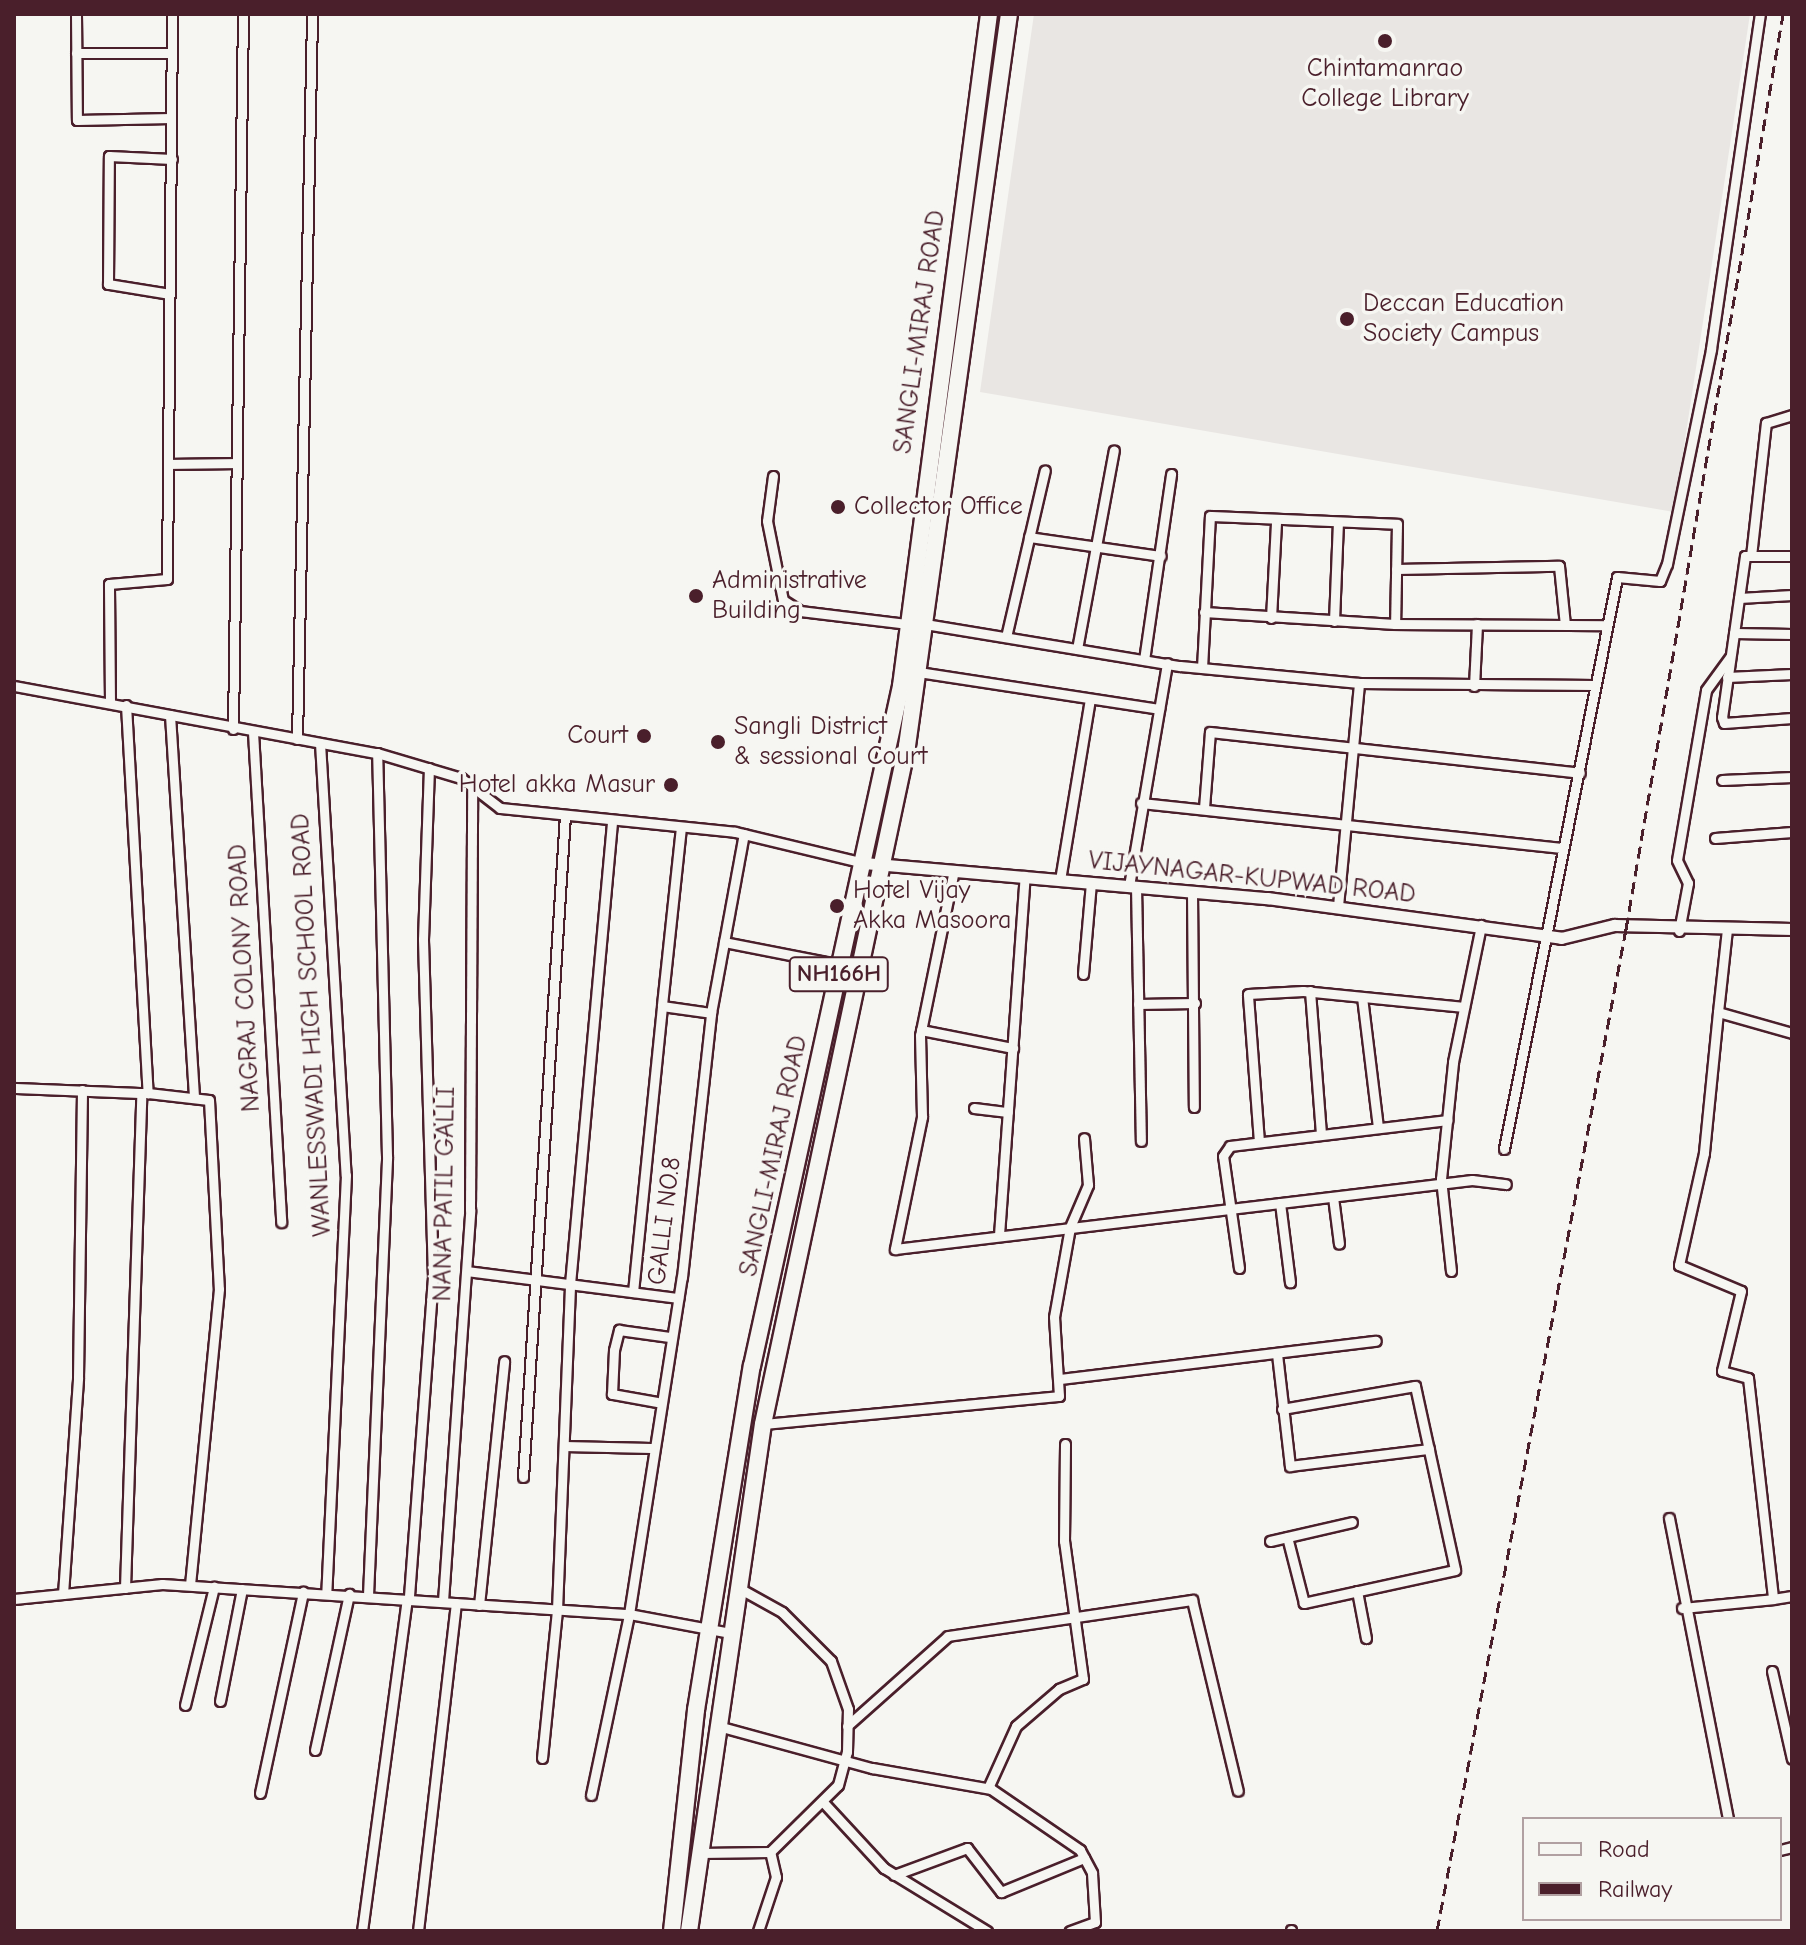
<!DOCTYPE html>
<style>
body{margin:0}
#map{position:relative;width:1806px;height:1945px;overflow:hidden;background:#f6f6f2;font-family:"Comic Neue",sans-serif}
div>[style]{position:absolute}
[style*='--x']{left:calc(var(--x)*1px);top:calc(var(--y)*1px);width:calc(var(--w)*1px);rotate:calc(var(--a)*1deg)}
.built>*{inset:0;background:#e9e6e3}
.roads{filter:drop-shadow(2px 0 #4a1f2b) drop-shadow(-2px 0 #4a1f2b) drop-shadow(0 2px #4a1f2b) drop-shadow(0 -2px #4a1f2b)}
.minor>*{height:9px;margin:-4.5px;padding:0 4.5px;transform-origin:4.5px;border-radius:4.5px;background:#f6f6f2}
.tertiary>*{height:11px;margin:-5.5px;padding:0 5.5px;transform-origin:5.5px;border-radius:5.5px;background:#f6f6f2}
.trunk>*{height:16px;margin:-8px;padding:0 8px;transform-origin:8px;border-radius:8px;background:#f6f6f2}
.rail>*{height:3px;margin-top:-1.5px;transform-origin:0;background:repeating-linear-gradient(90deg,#4a1f2b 0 12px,transparent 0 18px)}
.dots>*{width:22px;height:22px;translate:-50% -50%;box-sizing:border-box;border:4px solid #f6f6f2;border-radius:50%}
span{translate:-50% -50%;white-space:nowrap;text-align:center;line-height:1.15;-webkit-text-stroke:7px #f6f6f2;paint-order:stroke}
.shield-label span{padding:2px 6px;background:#f6f6f2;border:2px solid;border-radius:6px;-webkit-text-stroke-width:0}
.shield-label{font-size:24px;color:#4a1f2b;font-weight:700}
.poi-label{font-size:26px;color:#4a1f2b}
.left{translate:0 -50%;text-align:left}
.right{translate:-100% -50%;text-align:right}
.street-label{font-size:26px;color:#4a1f2b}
.frame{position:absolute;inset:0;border:16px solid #4a1f2b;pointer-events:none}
.legend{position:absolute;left:1522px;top:1817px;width:260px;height:104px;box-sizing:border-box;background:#f6f6f2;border:2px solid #b1a0a2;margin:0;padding:10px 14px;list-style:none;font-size:24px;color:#4a1f2b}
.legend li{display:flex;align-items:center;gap:16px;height:40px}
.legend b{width:40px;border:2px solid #b1a0a2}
</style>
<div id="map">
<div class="built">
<i style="clip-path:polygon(1034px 14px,1750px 14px,1674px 512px,980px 392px)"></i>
</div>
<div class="roads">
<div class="minor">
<i style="--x:76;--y:14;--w:106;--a:89.5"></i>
<i style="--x:77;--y:120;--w:94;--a:-1.2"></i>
<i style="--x:76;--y:53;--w:95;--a:0"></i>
<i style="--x:170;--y:294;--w:63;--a:-170.8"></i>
<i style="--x:108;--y:284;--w:128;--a:-89.6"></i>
<i style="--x:109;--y:156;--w:63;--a:2.7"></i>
<i style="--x:170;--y:464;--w:66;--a:-0.9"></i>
<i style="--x:773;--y:476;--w:45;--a:97.6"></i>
<i style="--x:767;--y:521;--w:81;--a:78.6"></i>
<i style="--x:783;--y:600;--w:20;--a:33"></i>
<i style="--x:800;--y:611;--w:109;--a:6.9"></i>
<i style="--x:1029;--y:537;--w:133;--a:8.2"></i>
<i style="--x:1751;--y:556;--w:134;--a:-83.6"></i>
<i style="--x:1766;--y:423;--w:27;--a:-17"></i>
<i style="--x:1792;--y:556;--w:47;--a:180"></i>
<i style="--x:1745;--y:556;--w:163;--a:98.1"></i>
<i style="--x:1722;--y:717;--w:6;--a:72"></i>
<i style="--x:1724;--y:723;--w:68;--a:-4.2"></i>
<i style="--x:1396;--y:569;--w:163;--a:-1.1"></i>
<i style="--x:1559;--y:566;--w:59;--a:84.2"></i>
<i style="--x:1739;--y:598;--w:53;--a:-3.2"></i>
<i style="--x:1204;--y:612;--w:191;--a:3.6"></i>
<i style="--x:1271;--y:618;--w:97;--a:-87"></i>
<i style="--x:1334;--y:621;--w:99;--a:-87.7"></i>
<i style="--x:925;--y:624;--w:258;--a:9.4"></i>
<i style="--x:1180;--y:666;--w:180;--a:5.4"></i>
<i style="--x:1359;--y:683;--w:235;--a:0.5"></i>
<i style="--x:1734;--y:633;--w:58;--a:1"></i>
<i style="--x:1006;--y:637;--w:171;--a:-76.9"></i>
<i style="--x:1077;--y:649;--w:202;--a:-79.5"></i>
<i style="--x:1144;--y:660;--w:188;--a:-81.7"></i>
<i style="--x:1202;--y:668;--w:152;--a:-87"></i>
<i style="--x:1210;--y:516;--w:187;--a:2.4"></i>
<i style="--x:1397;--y:524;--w:100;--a:91.1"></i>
<i style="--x:1395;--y:624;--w:212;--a:0.3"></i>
<i style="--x:918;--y:672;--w:244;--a:8.7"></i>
<i style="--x:1727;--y:677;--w:65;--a:-2.6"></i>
<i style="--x:14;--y:686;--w:369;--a:10.5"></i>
<i style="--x:377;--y:753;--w:88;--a:16.6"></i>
<i style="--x:461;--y:778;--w:49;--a:37.6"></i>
<i style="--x:500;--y:808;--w:236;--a:5.8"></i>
<i style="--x:735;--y:832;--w:133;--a:13.5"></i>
<i style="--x:1474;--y:686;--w:62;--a:-87.2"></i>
<i style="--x:110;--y:702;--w:118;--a:-90.5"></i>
<i style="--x:109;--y:584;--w:58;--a:-4.9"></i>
<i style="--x:167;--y:579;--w:565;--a:-89.49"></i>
<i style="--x:126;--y:705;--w:389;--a:86.8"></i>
<i style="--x:170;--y:715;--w:380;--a:86.4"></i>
<i style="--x:233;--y:729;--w:715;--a:-89.2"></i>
<i style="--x:253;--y:732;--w:491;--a:86.7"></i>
<i style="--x:297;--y:739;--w:725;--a:-88.81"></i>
<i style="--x:320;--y:743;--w:433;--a:86.6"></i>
<i style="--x:346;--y:1175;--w:418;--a:92.7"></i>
<i style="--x:1722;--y:780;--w:70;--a:-2.5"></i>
<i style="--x:1141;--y:803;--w:421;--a:6.1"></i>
<i style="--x:1204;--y:808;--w:76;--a:-85.5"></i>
<i style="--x:1210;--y:732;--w:372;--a:6.3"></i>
<i style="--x:681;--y:827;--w:180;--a:96.1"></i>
<i style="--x:662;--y:1006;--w:49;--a:8.1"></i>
<i style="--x:1715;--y:838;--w:77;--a:-4.5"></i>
<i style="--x:954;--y:870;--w:168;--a:101.6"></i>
<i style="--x:920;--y:1035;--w:82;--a:88.6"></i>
<i style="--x:922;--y:1117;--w:135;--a:101.6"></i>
<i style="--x:895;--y:1249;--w:581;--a:-6.82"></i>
<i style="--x:1472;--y:1180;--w:34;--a:7"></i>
<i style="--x:1060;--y:880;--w:183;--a:-80.6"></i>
<i style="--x:1129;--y:886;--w:226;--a:-80.3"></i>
<i style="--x:1136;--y:886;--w:255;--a:88.9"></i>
<i style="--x:1192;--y:892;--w:215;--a:89.5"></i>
<i style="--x:1338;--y:906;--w:224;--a:-84.6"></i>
<i style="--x:1727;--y:929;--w:83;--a:96.2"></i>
<i style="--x:1718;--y:1012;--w:77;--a:15.8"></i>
<i style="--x:1679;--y:931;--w:49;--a:-79.4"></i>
<i style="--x:1688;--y:883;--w:25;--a:-116"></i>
<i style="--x:1677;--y:860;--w:172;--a:-80.3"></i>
<i style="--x:1706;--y:690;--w:41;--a:-54"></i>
<i style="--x:724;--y:942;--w:119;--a:11.1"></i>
<i style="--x:1083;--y:974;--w:92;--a:-85"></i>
<i style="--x:1310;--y:991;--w:142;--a:85.6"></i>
<i style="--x:1362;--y:997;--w:131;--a:83"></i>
<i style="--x:1138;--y:1004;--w:57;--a:-1"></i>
<i style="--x:1718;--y:1012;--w:142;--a:95.7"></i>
<i style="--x:1704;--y:1153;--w:115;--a:102.6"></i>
<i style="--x:1679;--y:1265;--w:67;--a:22.8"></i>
<i style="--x:1741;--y:1291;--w:82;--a:103.4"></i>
<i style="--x:1722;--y:1371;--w:27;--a:15"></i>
<i style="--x:1748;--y:1378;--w:222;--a:83.5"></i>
<i style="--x:1773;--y:1599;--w:19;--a:-9"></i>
<i style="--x:921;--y:1030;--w:94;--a:11.1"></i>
<i style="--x:14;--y:1088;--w:127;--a:2.3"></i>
<i style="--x:974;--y:1108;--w:34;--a:7"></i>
<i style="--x:1259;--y:1142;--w:148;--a:-94.3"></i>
<i style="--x:1248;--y:994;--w:55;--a:-3.1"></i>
<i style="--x:1303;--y:991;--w:162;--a:5.7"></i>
<i style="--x:1504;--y:1149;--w:583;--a:-78.82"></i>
<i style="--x:1617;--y:577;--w:43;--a:5.3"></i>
<i style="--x:1660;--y:581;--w:18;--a:-68"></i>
<i style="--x:1667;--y:564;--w:219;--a:-78.4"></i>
<i style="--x:1711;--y:349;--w:339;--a:-81.7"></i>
<i style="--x:1333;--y:1197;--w:47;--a:82.7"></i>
<i style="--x:1280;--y:1203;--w:80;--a:82.8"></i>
<i style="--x:999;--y:1235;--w:360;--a:-85.9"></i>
<i style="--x:1239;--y:1268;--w:113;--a:-98.1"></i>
<i style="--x:1223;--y:1156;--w:12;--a:-55"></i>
<i style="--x:1230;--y:1146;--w:219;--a:-6.8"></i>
<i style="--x:467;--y:1271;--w:213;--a:7.3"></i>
<i style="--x:1451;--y:1271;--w:93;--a:-96.2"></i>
<i style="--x:1441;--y:1179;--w:118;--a:-84.1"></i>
<i style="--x:1453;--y:1062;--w:140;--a:-78.4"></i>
<i style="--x:633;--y:1292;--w:287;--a:-84.2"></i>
<i style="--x:1277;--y:1354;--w:113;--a:83.4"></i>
<i style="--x:1290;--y:1466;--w:140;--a:-7"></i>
<i style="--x:1060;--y:1379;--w:318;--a:-6.9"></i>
<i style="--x:657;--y:1402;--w:46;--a:-169.9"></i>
<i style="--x:612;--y:1394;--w:44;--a:-87.4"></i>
<i style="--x:614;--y:1350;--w:21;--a:-76"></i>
<i style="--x:619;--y:1330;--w:51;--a:7.8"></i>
<i style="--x:1282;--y:1409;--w:135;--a:-9.8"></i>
<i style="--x:1415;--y:1386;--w:188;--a:77.7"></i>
<i style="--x:1455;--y:1570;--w:155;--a:167.7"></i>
<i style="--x:1304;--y:1603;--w:68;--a:-104.4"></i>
<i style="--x:763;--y:1424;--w:297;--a:-5.4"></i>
<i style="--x:1059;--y:1396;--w:79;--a:-93.6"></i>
<i style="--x:1054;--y:1317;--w:91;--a:-79.9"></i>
<i style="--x:1070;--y:1227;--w:46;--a:-66.8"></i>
<i style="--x:1088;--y:1185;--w:47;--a:-94.9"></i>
<i style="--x:564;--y:1446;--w:87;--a:1.3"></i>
<i style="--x:523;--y:1477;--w:663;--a:-86.37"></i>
<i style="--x:1669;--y:1518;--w:307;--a:78.9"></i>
<i style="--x:1270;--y:1541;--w:84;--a:-13"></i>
<i style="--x:125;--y:1588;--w:495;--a:-88.1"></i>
<i style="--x:141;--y:1093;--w:7;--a:0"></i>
<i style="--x:148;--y:1093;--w:61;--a:6.5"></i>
<i style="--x:209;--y:1100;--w:189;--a:87"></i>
<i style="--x:219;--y:1289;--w:297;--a:95.6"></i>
<i style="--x:1357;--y:1591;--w:48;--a:79.2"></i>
<i style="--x:63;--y:1594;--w:217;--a:-86"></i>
<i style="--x:78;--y:1378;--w:288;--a:-89.2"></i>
<i style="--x:368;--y:1595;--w:439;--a:-87.5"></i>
<i style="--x:387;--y:1156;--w:403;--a:-91.4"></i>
<i style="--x:409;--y:1596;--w:320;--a:-85.7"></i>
<i style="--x:433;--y:1277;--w:338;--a:-91.7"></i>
<i style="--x:423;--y:939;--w:171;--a:-88"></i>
<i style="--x:14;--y:1599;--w:149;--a:-5.8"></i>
<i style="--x:162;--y:1584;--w:468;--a:3.7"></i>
<i style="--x:629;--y:1614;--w:104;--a:10.6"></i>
<i style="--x:443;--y:1601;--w:392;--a:-86"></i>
<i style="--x:470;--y:1210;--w:424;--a:-89.7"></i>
<i style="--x:479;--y:1605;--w:245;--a:-84.1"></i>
<i style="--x:1682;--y:1608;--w:91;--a:-5.6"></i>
<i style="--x:1772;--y:1671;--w:90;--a:77.2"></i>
<i style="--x:220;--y:1701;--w:114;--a:-78.9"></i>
<i style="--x:185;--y:1705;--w:122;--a:-76.2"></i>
<i style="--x:718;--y:1726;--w:160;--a:15.3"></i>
<i style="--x:872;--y:1768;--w:121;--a:10"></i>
<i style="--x:991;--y:1789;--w:108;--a:34.4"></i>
<i style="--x:1080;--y:1850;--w:26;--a:62"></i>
<i style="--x:1092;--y:1873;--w:49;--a:86.5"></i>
<i style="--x:1095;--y:1922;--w:27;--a:160"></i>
<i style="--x:847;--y:1726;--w:135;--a:-41.7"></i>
<i style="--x:948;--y:1636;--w:247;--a:-8.4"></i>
<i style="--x:1192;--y:1600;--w:196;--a:76.5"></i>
<i style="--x:315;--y:1750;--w:160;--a:-77.7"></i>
<i style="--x:542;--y:1758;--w:149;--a:-84.2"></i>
<i style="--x:557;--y:1610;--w:326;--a:-87.7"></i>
<i style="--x:570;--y:1284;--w:466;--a:-84.8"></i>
<i style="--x:988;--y:1788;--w:68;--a:-65.7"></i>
<i style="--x:1016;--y:1726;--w:57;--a:-40.7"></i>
<i style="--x:1059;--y:1689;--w:26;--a:-23"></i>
<i style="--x:1083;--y:1679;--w:139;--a:-97.8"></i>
<i style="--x:1064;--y:1541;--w:97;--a:-89.4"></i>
<i style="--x:260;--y:1793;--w:206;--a:-77.9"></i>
<i style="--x:591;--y:1795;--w:185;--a:-78.1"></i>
<i style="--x:629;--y:1614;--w:341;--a:-81.1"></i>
<i style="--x:682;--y:1277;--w:266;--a:-83.7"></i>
<i style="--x:711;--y:1013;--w:182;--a:-79.6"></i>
<i style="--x:823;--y:1802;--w:90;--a:47.3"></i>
<i style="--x:884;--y:1868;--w:121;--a:31.5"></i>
<i style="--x:1780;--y:1850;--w:12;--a:-14"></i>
<i style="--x:700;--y:1853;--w:70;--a:-0.8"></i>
<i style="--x:770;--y:1852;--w:95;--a:-44.6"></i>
<i style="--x:838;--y:1785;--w:34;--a:-75"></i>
<i style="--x:847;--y:1752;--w:43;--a:-88.7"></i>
<i style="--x:848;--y:1709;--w:51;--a:-109.5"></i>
<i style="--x:831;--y:1661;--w:69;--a:-135"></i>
<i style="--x:782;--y:1612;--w:51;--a:-150.9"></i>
<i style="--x:894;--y:1875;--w:78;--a:-20.3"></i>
<i style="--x:967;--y:1848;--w:56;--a:52.3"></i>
<i style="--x:1001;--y:1892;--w:90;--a:-22.3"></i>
<i style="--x:362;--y:1931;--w:334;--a:-82.3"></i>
<i style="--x:418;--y:1931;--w:330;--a:-83.4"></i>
<i style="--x:758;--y:1931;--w:57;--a:-71.6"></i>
<i style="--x:776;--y:1877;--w:26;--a:-103"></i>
<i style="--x:1291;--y:1931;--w:1;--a:-90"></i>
</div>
<div class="tertiary">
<i style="--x:864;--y:863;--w:405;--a:5"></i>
<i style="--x:1267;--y:898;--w:297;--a:7.7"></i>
<i style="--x:1561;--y:938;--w:55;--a:-13.8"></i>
<i style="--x:1614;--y:925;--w:178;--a:1.3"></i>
</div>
<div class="trunk">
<i style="--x:672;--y:1931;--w:222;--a:-83.8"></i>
<i style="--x:696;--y:1710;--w:349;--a:-80.8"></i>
<i style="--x:752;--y:1366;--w:696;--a:-77.64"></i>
<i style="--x:901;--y:686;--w:678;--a:-82.54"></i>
<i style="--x:689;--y:1931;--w:512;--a:-81.7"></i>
<i style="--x:763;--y:1424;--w:693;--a:-78.01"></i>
<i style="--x:907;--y:746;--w:739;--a:-82.07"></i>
</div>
</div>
<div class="rail">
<i style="--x:1437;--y:1931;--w:1020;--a:-79.32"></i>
<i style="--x:1626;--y:929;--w:928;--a:-80.26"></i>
</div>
<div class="dots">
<i style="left:1385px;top:41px;background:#4a1f2b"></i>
<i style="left:1347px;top:319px;background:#4a1f2b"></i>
<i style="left:838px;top:507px;background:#4a1f2b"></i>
<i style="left:696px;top:596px;background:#4a1f2b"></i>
<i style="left:644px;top:736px;background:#4a1f2b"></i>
<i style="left:718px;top:742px;background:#4a1f2b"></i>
<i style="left:671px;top:785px;background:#4a1f2b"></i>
<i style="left:837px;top:906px;background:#4a1f2b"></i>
</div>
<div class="shield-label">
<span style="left:839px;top:974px">NH166H</span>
</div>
<div class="poi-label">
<span style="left:1385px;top:84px">Chintamanrao<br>College Library</span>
<span class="left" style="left:1363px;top:319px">Deccan Education<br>Society Campus</span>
<span class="left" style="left:854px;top:507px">Collector Office</span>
<span class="left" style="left:712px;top:596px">Administrative<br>Building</span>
<span class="left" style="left:734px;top:742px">Sangli District<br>&amp; sessional Court</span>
<span class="right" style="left:628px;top:736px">Court</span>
<span class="right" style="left:655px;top:785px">Hotel akka Masur</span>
<span class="left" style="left:853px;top:906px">Hotel Vijay<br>Akka Masoora</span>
</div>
<div class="street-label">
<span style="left:920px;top:332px;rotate:-82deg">SANGLI-MIRAJ ROAD</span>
<span style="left:1252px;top:878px;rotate:6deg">VIJAYNAGAR-KUPWAD ROAD</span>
<span style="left:245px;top:978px;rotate:-93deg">NAGRAJ COLONY ROAD</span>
<span style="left:312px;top:1025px;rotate:-93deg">WANLESSWADI HIGH SCHOOL ROAD</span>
<span style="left:774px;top:1156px;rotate:-78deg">SANGLI-MIRAJ ROAD</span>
<span style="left:445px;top:1194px;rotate:-89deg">NANA PATIL GALLI</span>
<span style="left:665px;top:1221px;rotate:-83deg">GALLI NO.8</span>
</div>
<div class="frame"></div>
<ul class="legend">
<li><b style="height:10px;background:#f6f6f2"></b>Road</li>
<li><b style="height:10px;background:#4a1f2b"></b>Railway</li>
</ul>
</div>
